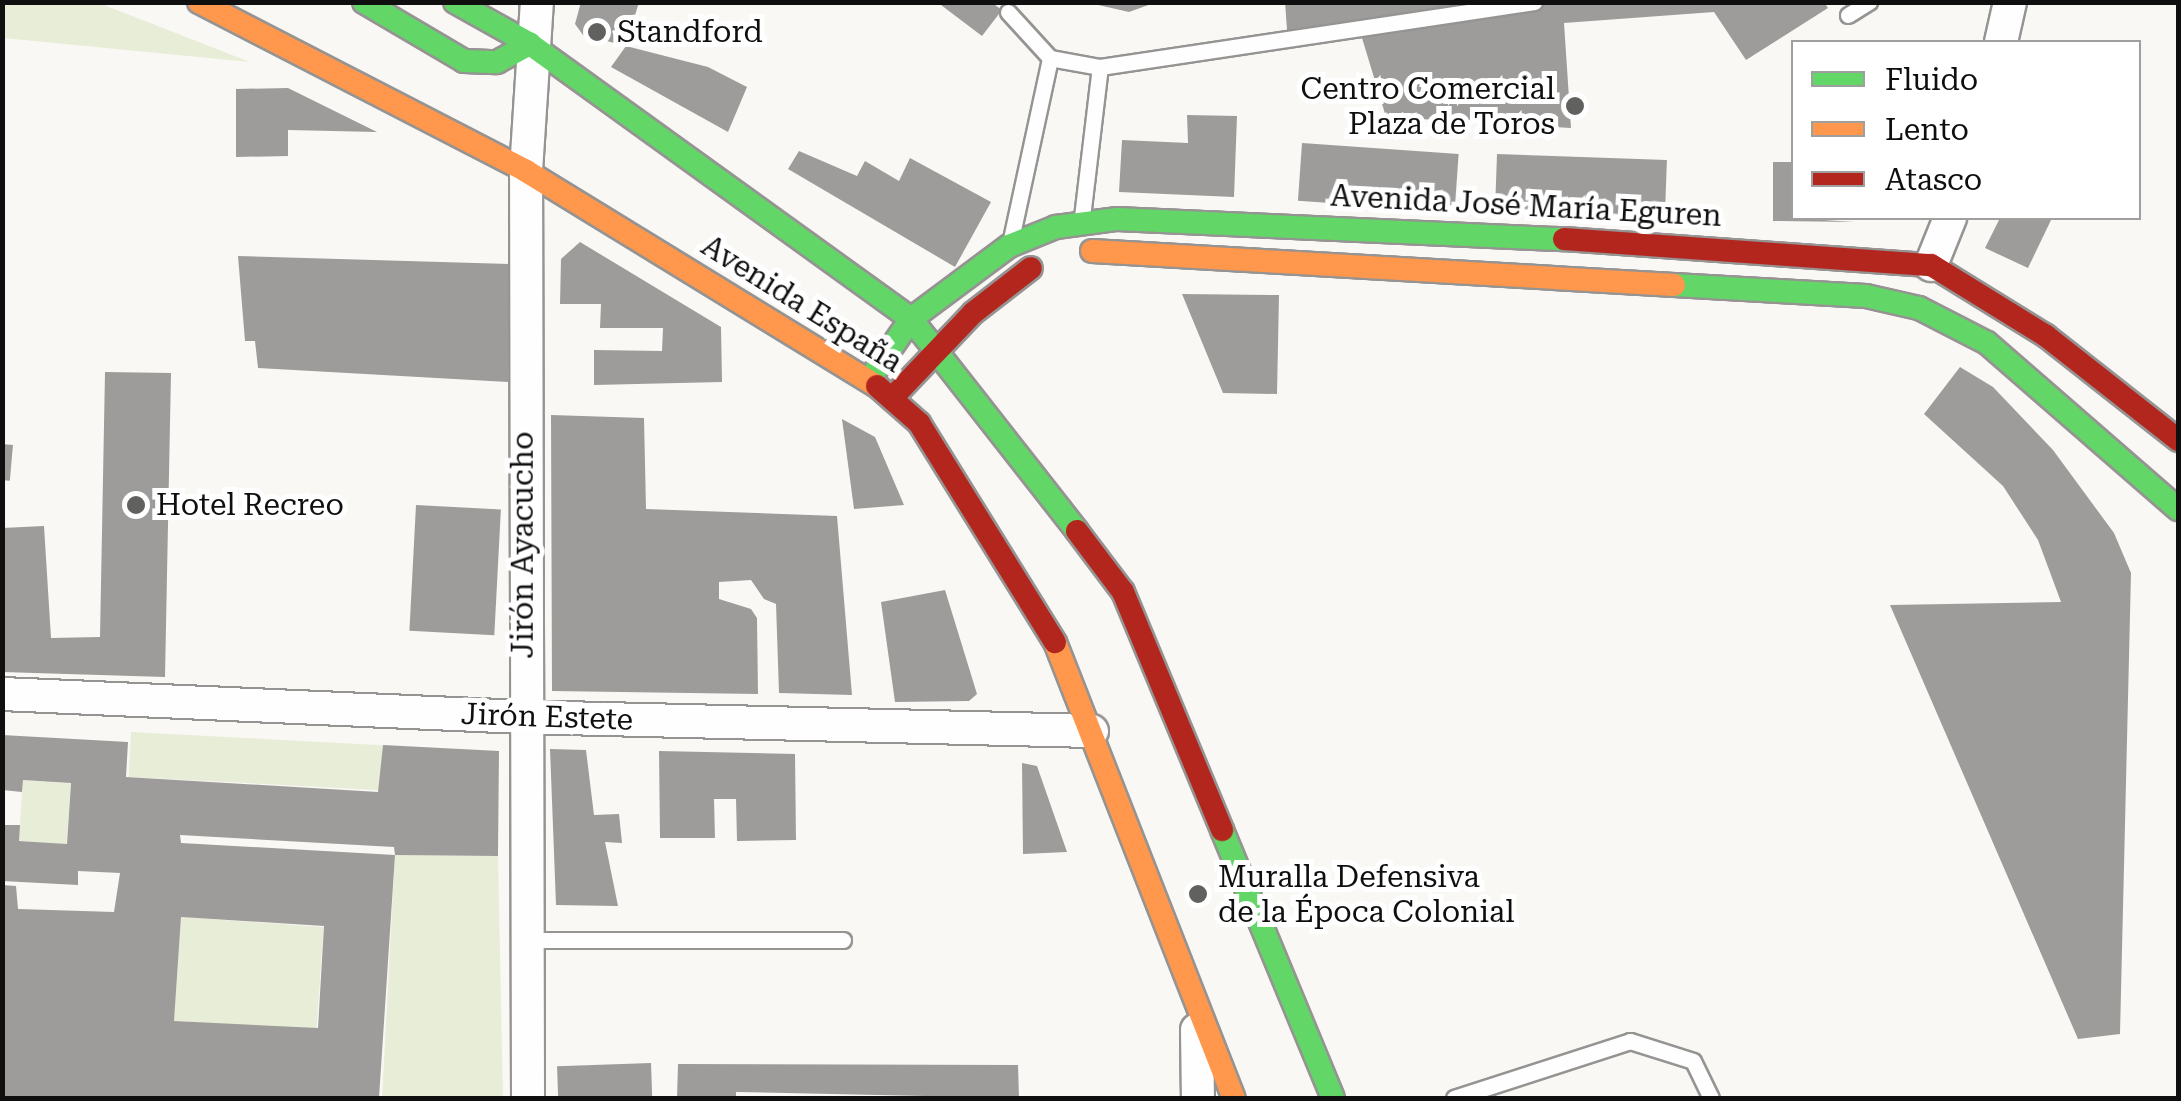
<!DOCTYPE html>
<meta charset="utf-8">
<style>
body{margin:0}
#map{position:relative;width:2181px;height:1101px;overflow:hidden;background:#faf8f5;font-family:"Roboto Serif",serif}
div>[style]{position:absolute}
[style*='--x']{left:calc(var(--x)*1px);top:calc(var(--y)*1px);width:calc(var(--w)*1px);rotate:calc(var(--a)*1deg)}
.green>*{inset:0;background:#e8edd7;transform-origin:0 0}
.building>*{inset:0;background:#9e9c9a;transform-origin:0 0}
.roads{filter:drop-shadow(2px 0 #959493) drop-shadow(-2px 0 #959493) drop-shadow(0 2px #959493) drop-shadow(0 -2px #959493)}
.lane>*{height:15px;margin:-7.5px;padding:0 7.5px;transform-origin:7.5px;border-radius:7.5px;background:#fefefe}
.street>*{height:32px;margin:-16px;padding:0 16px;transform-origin:16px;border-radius:16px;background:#fefefe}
.fast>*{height:22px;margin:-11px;padding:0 11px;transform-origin:11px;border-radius:11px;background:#63d668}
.slow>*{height:22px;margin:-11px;padding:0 11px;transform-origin:11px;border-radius:11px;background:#ff974d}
.jam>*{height:22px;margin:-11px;padding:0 11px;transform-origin:11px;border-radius:11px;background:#b3261e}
.dots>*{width:28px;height:28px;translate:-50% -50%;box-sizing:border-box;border:5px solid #fff;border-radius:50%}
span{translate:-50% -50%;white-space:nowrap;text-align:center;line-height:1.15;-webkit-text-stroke:10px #fff;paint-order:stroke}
.poi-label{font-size:30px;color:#0f0f0f}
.left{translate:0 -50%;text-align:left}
.right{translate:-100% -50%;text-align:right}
.street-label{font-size:30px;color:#0f0f0f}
.frame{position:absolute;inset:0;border:5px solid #0f0f0f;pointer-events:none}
.legend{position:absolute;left:1791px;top:40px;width:350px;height:180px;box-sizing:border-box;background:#fff;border:2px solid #9f9f9f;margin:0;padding:12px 18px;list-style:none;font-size:30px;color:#0f0f0f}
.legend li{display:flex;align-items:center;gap:20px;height:50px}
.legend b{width:50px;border:2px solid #9f9f9f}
</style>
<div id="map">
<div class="green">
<i style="clip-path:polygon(2px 3px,99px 3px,250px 62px,3px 38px)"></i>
<i style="left:131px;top:732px;width:252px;height:45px;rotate:3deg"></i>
<i style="left:23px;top:780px;width:48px;height:61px;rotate:4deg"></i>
<i style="clip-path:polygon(395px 855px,498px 856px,503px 1098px,382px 1098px)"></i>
<i style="left:181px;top:917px;width:143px;height:104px;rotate:4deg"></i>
</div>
<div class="building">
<i style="clip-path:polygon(581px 2px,639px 2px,626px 46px,583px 35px,575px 24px)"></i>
<i style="clip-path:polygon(937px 2px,991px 2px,1002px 10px,982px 36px)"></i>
<i style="clip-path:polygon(1085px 2px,1154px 2px,1154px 3px,1129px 12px)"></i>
<i style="clip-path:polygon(1285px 2px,1824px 2px,1828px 8px,1746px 60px,1714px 12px,1564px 23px,1571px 128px,1386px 117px,1362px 38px,1288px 44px)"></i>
<i style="clip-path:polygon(626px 46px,708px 67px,747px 87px,728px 132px,611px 67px)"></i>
<i style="clip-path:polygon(288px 88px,377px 132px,288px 130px,288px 156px,236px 157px,236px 89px)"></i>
<i style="clip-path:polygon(1187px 115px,1237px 116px,1234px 197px,1119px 192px,1122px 140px,1188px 143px)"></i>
<i style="left:1302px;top:143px;width:157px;height:58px;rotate:4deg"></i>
<i style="clip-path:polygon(799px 151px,857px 176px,865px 161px,899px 181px,910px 158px,991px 202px,955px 267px,788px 169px)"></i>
<i style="left:1497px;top:154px;width:170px;height:57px;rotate:2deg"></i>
<i style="clip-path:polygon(1773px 162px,1794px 162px,1794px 218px,1854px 222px,1773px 221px)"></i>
<i style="clip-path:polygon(2000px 218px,2052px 218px,2028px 268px,1985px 248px)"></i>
<i style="clip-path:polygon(580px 242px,721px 327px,722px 382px,594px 385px,594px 350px,662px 351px,663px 328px,600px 328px,601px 304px,560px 304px,561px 259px)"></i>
<i style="clip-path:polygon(238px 256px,509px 264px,508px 382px,258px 368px,255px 341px,245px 341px)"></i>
<i style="clip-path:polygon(1182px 294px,1279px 295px,1277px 394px,1223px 393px)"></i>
<i style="clip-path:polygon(1960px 367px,1993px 387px,2053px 450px,2114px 533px,2131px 573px,2120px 1034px,2078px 1039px,1890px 605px,2061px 602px,2038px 540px,2003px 486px,1924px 414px)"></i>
<i style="clip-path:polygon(105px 372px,171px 373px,165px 677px,2px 672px,2px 528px,44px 526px,51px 638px,100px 637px)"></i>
<i style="clip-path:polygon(551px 415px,644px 418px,646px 509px,837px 516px,852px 695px,779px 693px,776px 604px,764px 599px,751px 580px,719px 582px,719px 599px,751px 609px,757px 618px,758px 694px,552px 691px)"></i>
<i style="clip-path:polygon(842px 419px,875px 437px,904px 505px,854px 509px)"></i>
<i style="left:2px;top:444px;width:11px;height:36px;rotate:5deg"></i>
<i style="left:416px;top:505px;width:85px;height:126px;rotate:3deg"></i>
<i style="clip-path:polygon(945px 590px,977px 694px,969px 701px,895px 702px,881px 602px)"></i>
<i style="clip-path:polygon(evenodd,2px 735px,128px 742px,126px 777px,378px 792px,383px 745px,499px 751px,498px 856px,395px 855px,394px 847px,180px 835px,181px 843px,395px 855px,379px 1098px,2px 1098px,2px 885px,16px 886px,18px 909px,114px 912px,120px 873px,78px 871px,78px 885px,2px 881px,2px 825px,20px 825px,19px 841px,67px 844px,71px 783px,23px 780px,22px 792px,2px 790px,2px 735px,181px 917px,324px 926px,318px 1028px,174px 1021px,181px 917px)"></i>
<i style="clip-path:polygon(550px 749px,586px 750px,594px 815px,619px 814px,622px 843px,605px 842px,618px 906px,556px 905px)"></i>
<i style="clip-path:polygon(659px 751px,795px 754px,796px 840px,737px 841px,736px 799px,714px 799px,715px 838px,660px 838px)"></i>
<i style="clip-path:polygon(1022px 763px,1037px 766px,1067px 852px,1023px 854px)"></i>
<i style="left:651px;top:1063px;width:35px;height:94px;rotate:88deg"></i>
<i style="clip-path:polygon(678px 1064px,1018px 1065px,1019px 1098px,736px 1092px,736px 1098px,677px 1098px)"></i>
</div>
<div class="roads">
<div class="lane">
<i style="--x:1008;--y:12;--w:62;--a:47.6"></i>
<i style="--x:1050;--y:58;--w:51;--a:10.2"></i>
<i style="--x:1100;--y:67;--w:439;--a:-8.5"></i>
<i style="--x:1848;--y:15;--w:25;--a:-32"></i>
<i style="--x:1082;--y:217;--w:151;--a:-83.2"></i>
<i style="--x:1011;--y:239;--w:185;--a:-77.8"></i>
<i style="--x:528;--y:940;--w:315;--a:0"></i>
<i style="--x:1454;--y:1098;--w:185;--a:-17.9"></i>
<i style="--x:1630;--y:1041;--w:66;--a:17.6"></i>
<i style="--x:1693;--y:1061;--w:41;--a:64.1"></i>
</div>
<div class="street">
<i style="--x:2001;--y:42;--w:41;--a:-77.3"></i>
<i style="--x:1931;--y:265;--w:51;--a:-68"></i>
<i style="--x:2;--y:694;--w:521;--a:2.53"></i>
<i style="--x:522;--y:717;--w:570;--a:1.41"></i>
<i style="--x:1197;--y:1030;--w:68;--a:89.2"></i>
<i style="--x:528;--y:1098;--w:927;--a:-90.12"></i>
<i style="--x:526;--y:171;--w:169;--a:-86.3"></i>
</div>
<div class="fast">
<i style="--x:364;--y:2;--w:116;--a:30.5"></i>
<i style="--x:464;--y:61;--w:33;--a:2"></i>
<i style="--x:497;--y:62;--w:38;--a:-29"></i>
<i style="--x:455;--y:2;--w:86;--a:29.2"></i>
<i style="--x:530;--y:44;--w:470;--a:35.8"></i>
<i style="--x:911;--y:319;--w:269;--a:51.9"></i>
<i style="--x:1674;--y:285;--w:192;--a:3.3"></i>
<i style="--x:1866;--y:296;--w:54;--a:12.8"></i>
<i style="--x:1919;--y:308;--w:76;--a:27.2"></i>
<i style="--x:1987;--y:343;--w:253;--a:41"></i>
<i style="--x:871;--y:377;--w:70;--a:-55.4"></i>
<i style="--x:911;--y:319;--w:122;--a:-36.7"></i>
<i style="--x:1009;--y:246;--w:51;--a:-22"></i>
<i style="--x:1056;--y:227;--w:62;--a:-7.5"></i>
<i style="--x:1117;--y:219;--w:447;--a:2.6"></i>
<i style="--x:1222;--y:830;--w:290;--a:67.5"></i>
</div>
<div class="slow">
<i style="--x:199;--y:2;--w:368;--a:27.3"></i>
<i style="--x:526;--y:171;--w:412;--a:31.5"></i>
<i style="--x:1092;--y:251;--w:583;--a:3.34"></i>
<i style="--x:1055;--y:642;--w:490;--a:68.6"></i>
</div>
<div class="jam">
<i style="--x:1564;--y:239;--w:368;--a:4.1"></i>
<i style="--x:1931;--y:265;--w:135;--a:31.7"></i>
<i style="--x:2046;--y:336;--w:168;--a:38.2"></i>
<i style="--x:877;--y:386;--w:56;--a:41.4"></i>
<i style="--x:919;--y:423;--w:258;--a:58.2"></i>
<i style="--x:894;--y:396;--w:115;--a:-46.4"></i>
<i style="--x:973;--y:313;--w:73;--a:-37.8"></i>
<i style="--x:1077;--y:531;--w:76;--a:53"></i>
<i style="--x:1123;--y:592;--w:258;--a:67.4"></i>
</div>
</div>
<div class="dots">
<i style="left:597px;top:32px;background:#616160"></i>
<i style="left:1575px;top:106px;background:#616160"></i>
<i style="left:136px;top:505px;background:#616160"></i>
<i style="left:1198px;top:894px;background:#616160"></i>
</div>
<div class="poi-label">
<span class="left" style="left:617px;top:32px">Standford</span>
<span class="right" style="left:1555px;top:106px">Centro Comercial<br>Plaza de Toros</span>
<span class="left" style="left:156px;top:505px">Hotel Recreo</span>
<span class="left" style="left:1218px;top:894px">Muralla Defensiva<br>de la Época Colonial</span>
</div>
<div class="street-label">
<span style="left:1526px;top:206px;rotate:3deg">Avenida José María Eguren</span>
<span style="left:802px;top:304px;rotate:32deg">Avenida España</span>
<span style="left:523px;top:545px;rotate:-90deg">Jirón Ayacucho</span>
<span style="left:547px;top:717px;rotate:2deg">Jirón Estete</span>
</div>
<div class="frame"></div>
<ul class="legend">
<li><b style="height:12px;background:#63d668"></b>Fluido</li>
<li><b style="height:12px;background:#ff974d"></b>Lento</li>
<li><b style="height:12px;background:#b3261e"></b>Atasco</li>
</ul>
</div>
